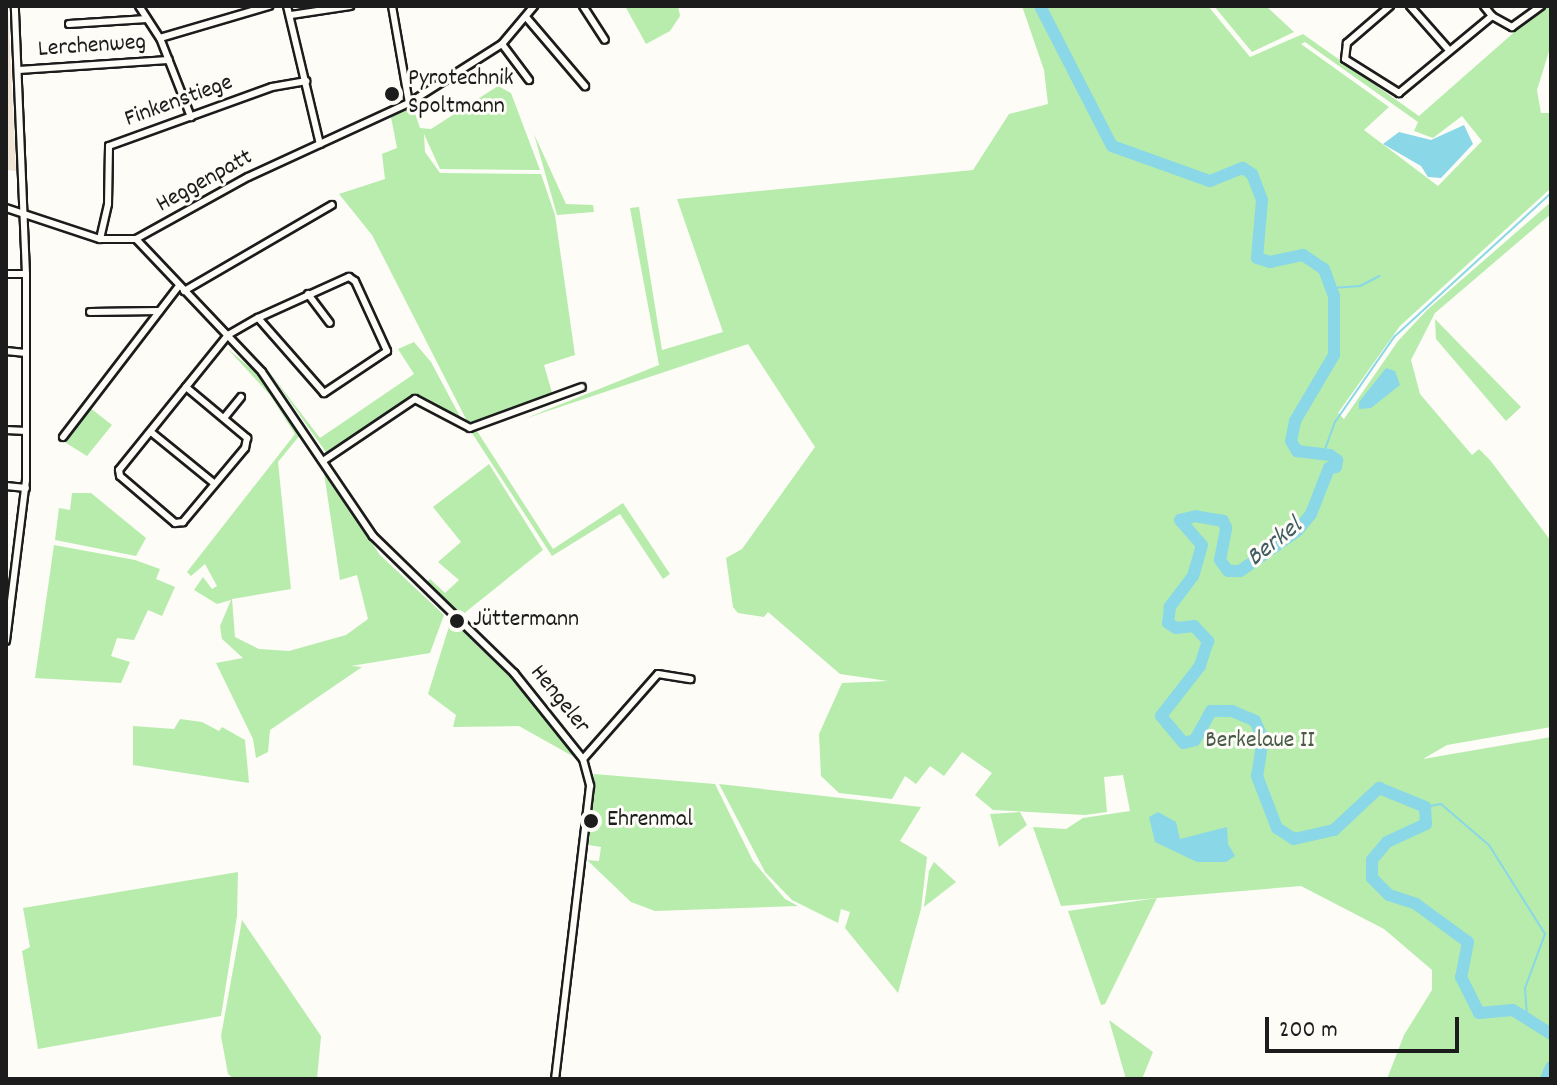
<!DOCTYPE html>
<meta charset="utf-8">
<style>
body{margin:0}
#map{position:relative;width:1557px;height:1085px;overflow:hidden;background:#fdfcf7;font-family:Dekko,sans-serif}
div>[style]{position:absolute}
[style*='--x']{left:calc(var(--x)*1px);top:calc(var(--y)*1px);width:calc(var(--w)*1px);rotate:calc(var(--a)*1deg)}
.built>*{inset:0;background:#f0e5d4}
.green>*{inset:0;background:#b7ecad}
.water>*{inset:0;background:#89d7e7}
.stream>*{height:2px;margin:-1px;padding:0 1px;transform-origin:1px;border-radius:1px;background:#89d7e7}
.river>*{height:12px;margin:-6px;padding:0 6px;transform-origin:6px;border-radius:6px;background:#89d7e7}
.roads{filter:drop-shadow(2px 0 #1c1c1c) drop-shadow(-2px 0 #1c1c1c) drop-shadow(0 2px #1c1c1c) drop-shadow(0 -2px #1c1c1c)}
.minor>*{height:6px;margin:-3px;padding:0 3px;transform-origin:3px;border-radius:3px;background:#fdfcf7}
.dots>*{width:22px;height:22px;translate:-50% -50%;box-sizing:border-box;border:4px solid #fdfcf7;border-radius:50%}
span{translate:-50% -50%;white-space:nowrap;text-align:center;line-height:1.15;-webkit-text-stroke:6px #fdfcf7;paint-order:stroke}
.street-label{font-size:24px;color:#1c1c1c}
.poi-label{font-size:24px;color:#1c1c1c}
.left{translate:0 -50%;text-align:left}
.park-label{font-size:24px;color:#4a5a48}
.water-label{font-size:26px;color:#425d63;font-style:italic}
.frame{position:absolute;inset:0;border:8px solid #1c1c1c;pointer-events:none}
.scale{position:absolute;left:1265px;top:1017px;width:194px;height:36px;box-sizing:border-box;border:4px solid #1c1c1c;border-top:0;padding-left:10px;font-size:24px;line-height:28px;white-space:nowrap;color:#1c1c1c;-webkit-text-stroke:6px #fdfcf7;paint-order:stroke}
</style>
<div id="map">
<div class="built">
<i style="clip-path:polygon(6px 6px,8px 6px,16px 171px,6px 170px)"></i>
</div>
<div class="green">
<i style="clip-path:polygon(625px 6px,678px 6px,680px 16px,670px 31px,646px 44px)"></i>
<i style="clip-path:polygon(evenodd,1022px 6px,1208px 6px,1250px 57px,1303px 34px,1419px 116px,1544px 6px,1551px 6px,1551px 45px,1537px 90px,1541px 113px,1551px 113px,1551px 188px,1400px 326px,1338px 413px,1344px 419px,1398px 341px,1427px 310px,1551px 202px,1551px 214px,1435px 313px,1411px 360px,1420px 394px,1472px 455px,1479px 449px,1490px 460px,1551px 541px,1551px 727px,1447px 745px,1423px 759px,1551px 737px,1551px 1079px,1387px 1079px,1404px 1035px,1432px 990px,1432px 970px,1384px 929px,1301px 886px,1061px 906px,1033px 827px,1066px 829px,1083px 818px,1130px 811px,1123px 775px,1104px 777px,1107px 812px,1085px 815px,993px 810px,975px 795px,992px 773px,962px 752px,944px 776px,930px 766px,916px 784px,905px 776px,892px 799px,839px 793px,821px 776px,819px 734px,842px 683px,888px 681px,840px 674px,768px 612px,764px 617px,738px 613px,733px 607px,726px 558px,742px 549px,815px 447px,748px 344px,524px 419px,659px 365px,630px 208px,639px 207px,662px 350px,723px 332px,677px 199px,973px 170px,1009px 114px,1048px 104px,1044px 70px,1022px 6px,1305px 42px,1418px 122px,1414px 131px,1433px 138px,1462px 116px,1482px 141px,1438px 186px,1364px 130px,1389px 107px,1301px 44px,1305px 42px)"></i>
<i style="clip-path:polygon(1214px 6px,1266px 6px,1294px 32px,1252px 52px)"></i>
<i style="clip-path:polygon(498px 86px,511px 93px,540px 170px,440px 169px,424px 134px,425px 152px,440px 173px,541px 174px,555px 215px,575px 355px,544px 365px,553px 396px,469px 425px,372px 235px,339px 194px,385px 179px,382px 154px,397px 148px,391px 117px,413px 107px,420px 128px,431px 129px)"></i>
<i style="clip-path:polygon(534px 134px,566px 204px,593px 205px,594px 212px,557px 215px)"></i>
<i style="clip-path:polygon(1435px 319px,1521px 407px,1506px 421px,1436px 339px)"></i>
<i style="clip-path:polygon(414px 342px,431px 362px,463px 422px,414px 396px,328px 455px,264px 365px,320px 438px,414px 374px,398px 349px)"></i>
<i style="clip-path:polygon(227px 348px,255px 372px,300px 435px,278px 462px,291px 589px,232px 599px,235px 637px,259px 649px,289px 651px,346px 635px,368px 619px,357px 575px,340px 580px,324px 473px,380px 555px,444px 615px,430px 653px,351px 666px,362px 667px,270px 730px,268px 752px,256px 758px,253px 739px,216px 663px,243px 658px,222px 639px,220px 626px,231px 600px,217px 604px,194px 590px,203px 577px,212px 589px,217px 586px,205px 564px,191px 576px,187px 572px,295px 434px,270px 395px)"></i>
<i style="clip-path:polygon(89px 407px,112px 425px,87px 456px,66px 443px)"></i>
<i style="clip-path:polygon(511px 416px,477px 431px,553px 549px,623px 503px,670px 574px,663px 579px,620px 514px,552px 556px,470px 430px)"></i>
<i style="clip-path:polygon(489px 464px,543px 550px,462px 615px,427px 582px,430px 579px,445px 593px,459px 580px,438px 562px,461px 542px,433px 507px)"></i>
<i style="clip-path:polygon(72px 493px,91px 493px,146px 538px,136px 556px,55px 540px,59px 508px,70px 510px)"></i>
<i style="clip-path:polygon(54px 545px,135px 560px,160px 569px,156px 579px,175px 587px,162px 616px,148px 610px,134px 640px,117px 638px,111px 656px,130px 662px,121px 683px,35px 678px)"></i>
<i style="clip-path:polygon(451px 620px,511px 678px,576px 758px,519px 726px,453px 727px,456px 715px,428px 694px)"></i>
<i style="clip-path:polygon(180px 719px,202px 722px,219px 731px,222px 727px,245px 740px,249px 783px,133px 765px,133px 726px,174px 729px)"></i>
<i style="clip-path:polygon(594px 774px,715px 784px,753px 861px,785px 899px,798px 906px,655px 911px,631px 902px,587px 860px,599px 861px,601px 847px,589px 845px)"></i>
<i style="clip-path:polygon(719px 784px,921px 807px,900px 841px,927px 857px,921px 909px,898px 993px,845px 928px,850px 912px,841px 909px,838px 923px,792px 900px,765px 872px)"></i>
<i style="clip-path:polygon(1020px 812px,1027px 825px,999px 847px,990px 814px)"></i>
<i style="clip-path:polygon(934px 862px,956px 882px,924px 907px,929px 871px)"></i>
<i style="clip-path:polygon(238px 872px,237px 916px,221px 1016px,38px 1049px,22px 951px,30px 947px,23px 908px)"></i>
<i style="clip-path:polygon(1157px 898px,1105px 1004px,1101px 1005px,1068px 911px)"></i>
<i style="clip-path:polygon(242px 920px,321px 1036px,317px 1079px,234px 1079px,228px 1074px,221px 1036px)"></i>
<i style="clip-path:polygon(1109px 1020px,1153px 1052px,1142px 1079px,1126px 1079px)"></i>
</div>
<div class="water">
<i style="clip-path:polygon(1464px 125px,1473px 144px,1441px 178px,1428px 177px,1421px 166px,1383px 144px,1399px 132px,1431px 140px)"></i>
<i style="clip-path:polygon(1386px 368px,1395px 371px,1400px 385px,1371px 408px,1359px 409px,1359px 402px)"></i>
<i style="clip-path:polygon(1158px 812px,1176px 822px,1180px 839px,1227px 827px,1228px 844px,1235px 856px,1226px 862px,1197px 862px,1155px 842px,1149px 817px)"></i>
</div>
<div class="stream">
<i style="--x:1332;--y:288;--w:28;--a:-4"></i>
<i style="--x:1360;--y:286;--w:22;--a:-27"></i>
<i style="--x:1324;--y:452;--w:32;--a:-70"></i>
<i style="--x:1335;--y:422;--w:103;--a:-55.2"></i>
<i style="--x:1394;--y:337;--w:213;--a:-42.5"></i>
<i style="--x:1425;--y:807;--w:16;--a:-11"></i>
<i style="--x:1441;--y:804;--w:63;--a:40.5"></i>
<i style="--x:1489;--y:845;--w:105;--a:57.8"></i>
<i style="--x:1545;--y:934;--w:58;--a:110.3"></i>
<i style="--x:1525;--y:988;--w:28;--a:86"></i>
</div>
<div class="river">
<i style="--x:1040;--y:6;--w:157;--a:62.8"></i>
<i style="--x:1112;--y:146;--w:104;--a:19.7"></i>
<i style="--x:1210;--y:181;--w:35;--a:-22"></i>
<i style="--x:1243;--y:168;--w:11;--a:34"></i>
<i style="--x:1252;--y:174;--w:28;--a:69"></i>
<i style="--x:1262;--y:200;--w:58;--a:94.9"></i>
<i style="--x:1257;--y:258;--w:14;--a:17"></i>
<i style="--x:1270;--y:262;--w:34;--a:-12"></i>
<i style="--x:1303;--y:255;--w:25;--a:34"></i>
<i style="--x:1324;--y:269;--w:29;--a:70"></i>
<i style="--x:1334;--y:296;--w:59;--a:90"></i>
<i style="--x:1334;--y:355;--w:77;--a:120.6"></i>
<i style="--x:1295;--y:421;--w:20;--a:101"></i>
<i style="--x:1291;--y:441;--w:12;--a:59"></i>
<i style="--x:1297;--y:451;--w:33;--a:7"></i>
<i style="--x:1330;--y:455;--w:9;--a:36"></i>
<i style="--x:1337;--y:460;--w:7;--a:98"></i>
<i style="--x:1336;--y:467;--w:7;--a:172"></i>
<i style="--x:1329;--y:468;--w:49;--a:111.4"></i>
<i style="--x:1311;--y:514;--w:22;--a:129"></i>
<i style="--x:1297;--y:531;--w:70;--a:144.9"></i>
<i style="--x:1240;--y:571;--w:12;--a:180"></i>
<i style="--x:1228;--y:571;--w:14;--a:-126"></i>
<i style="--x:1220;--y:560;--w:33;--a:-79"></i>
<i style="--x:1226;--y:528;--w:8;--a:-113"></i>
<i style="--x:1223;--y:521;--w:27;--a:-170"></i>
<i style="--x:1196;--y:516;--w:16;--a:166"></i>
<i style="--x:1180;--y:520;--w:33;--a:49"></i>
<i style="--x:1202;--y:545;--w:32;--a:106"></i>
<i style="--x:1193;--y:576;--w:39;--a:127"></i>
<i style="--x:1170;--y:607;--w:16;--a:97"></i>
<i style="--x:1168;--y:623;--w:9;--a:32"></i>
<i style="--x:1176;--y:628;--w:18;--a:-6"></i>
<i style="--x:1194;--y:626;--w:21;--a:47"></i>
<i style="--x:1208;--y:641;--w:26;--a:108"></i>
<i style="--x:1200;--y:666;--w:63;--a:128"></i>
<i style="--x:1161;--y:716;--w:35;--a:50"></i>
<i style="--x:1184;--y:743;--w:11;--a:-15"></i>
<i style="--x:1195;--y:740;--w:33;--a:-61"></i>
<i style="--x:1211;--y:711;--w:21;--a:0"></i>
<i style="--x:1232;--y:711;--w:25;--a:23"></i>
<i style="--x:1255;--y:721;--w:20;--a:66"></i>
<i style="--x:1263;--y:739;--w:37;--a:99"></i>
<i style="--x:1257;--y:776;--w:56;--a:69"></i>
<i style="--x:1277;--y:828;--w:20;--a:33"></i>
<i style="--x:1294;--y:839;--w:41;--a:-12.7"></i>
<i style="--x:1334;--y:830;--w:62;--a:-43"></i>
<i style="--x:1379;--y:788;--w:50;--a:22.4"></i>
<i style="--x:1425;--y:807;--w:17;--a:87"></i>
<i style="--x:1426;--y:824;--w:43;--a:155.2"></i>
<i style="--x:1387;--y:842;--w:23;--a:130"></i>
<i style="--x:1372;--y:860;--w:18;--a:90"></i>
<i style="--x:1372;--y:878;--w:24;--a:45"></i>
<i style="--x:1389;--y:895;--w:28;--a:18"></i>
<i style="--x:1416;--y:904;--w:64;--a:36.2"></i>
<i style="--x:1468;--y:942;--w:36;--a:101"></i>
<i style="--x:1461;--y:977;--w:40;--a:63.4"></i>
<i style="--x:1479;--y:1013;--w:34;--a:-5"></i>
<i style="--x:1513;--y:1010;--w:45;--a:32.3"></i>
<i style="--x:1546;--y:1079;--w:13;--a:-67"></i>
</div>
<div class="roads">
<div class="minor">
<i style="--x:139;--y:6;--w:38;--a:57"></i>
<i style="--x:160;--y:38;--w:85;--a:68.6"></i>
<i style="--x:287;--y:6;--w:142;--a:76.6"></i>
<i style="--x:392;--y:6;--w:98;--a:80.1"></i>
<i style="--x:583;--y:6;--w:40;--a:57.1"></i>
<i style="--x:1390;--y:6;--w:57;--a:139.3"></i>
<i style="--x:1347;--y:43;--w:16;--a:97"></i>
<i style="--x:1345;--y:59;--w:64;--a:32.2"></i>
<i style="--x:1399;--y:93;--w:121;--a:-39.6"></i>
<i style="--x:1492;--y:16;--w:23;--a:29"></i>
<i style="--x:1512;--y:27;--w:36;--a:-36"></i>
<i style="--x:1410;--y:6;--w:57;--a:48.5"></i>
<i style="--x:1484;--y:6;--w:13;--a:51"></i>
<i style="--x:291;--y:15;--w:60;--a:-8.7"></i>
<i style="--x:526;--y:17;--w:91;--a:49.5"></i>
<i style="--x:69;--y:24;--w:78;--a:-3.7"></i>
<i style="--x:160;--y:38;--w:114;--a:-16.4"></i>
<i style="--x:502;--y:44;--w:45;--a:53.1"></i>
<i style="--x:18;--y:70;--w:151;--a:-3.8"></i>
<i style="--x:6;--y:208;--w:99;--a:18.3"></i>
<i style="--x:100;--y:239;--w:36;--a:0"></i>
<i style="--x:136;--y:239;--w:128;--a:-29"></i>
<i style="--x:248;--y:177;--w:177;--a:-24.7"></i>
<i style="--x:409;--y:103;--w:110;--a:-32.4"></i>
<i style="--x:502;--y:44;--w:50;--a:-49.9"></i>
<i style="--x:100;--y:239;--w:36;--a:-77"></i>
<i style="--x:108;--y:204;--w:58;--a:-89"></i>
<i style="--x:109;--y:146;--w:173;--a:-19.9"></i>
<i style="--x:272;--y:87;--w:35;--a:-10"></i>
<i style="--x:136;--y:239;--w:183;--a:46.5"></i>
<i style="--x:262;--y:372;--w:198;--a:55.9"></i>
<i style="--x:373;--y:536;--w:197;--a:44.2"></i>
<i style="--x:514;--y:673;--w:110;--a:51.3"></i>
<i style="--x:583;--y:759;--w:28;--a:75"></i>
<i style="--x:590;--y:786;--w:295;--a:96.8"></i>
<i style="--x:6;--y:274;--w:20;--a:0"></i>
<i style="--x:184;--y:291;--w:171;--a:-30.2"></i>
<i style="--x:308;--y:294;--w:36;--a:53"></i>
<i style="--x:90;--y:312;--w:69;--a:-0.8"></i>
<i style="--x:6;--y:351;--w:20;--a:6"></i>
<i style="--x:186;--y:387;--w:80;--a:39.9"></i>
<i style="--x:247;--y:438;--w:10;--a:101"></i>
<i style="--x:245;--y:448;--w:97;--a:130"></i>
<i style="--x:183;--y:522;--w:8;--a:173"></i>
<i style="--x:175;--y:523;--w:72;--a:-139.5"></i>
<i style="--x:120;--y:476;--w:6;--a:-99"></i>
<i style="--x:119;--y:470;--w:174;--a:-51.1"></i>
<i style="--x:228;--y:335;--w:34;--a:-30"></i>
<i style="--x:258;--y:318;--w:100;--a:-24.3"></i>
<i style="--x:349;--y:277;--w:7;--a:34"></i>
<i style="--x:355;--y:281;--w:77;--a:65.4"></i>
<i style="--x:387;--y:351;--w:76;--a:146.3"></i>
<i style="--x:324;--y:393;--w:100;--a:-131.3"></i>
<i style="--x:224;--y:418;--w:27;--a:-51"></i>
<i style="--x:6;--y:430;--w:20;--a:3"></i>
<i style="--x:151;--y:432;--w:82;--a:39.1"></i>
<i style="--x:63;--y:437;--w:190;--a:-52.5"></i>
<i style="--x:323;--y:461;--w:111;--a:-34"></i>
<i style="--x:415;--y:399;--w:62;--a:27.8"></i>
<i style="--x:470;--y:428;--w:119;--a:-20.1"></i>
<i style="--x:6;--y:486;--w:20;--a:6"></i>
<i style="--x:6;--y:641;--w:162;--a:-82.9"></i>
<i style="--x:26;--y:480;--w:206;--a:-90"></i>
<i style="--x:26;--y:274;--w:268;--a:-92.4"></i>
<i style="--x:583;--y:759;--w:113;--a:-48.6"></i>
<i style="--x:658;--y:674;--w:33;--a:9"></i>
</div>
</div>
<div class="dots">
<i style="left:392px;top:94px;background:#1c1c1c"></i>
<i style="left:457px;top:621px;background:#1c1c1c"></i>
<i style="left:591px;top:821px;background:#1c1c1c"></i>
</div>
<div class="street-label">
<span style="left:92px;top:47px;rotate:-4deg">Lerchenweg</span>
<span style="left:179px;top:102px;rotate:-20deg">Finkenstiege</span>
<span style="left:205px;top:182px;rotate:-29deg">Heggenpatt</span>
<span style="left:559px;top:700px;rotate:51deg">Hengeler</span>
</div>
<div class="poi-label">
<span class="left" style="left:408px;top:94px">Pyrotechnik<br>Spoltmann</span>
<span class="left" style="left:473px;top:621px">Jüttermann</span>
<span class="left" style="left:607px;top:821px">Ehrenmal</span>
</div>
<div class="park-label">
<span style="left:1260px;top:742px">Berkelaue II</span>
</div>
<div class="water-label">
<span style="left:1275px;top:543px;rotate:-38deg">Berkel</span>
</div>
<div class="frame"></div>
<div class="scale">200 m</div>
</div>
